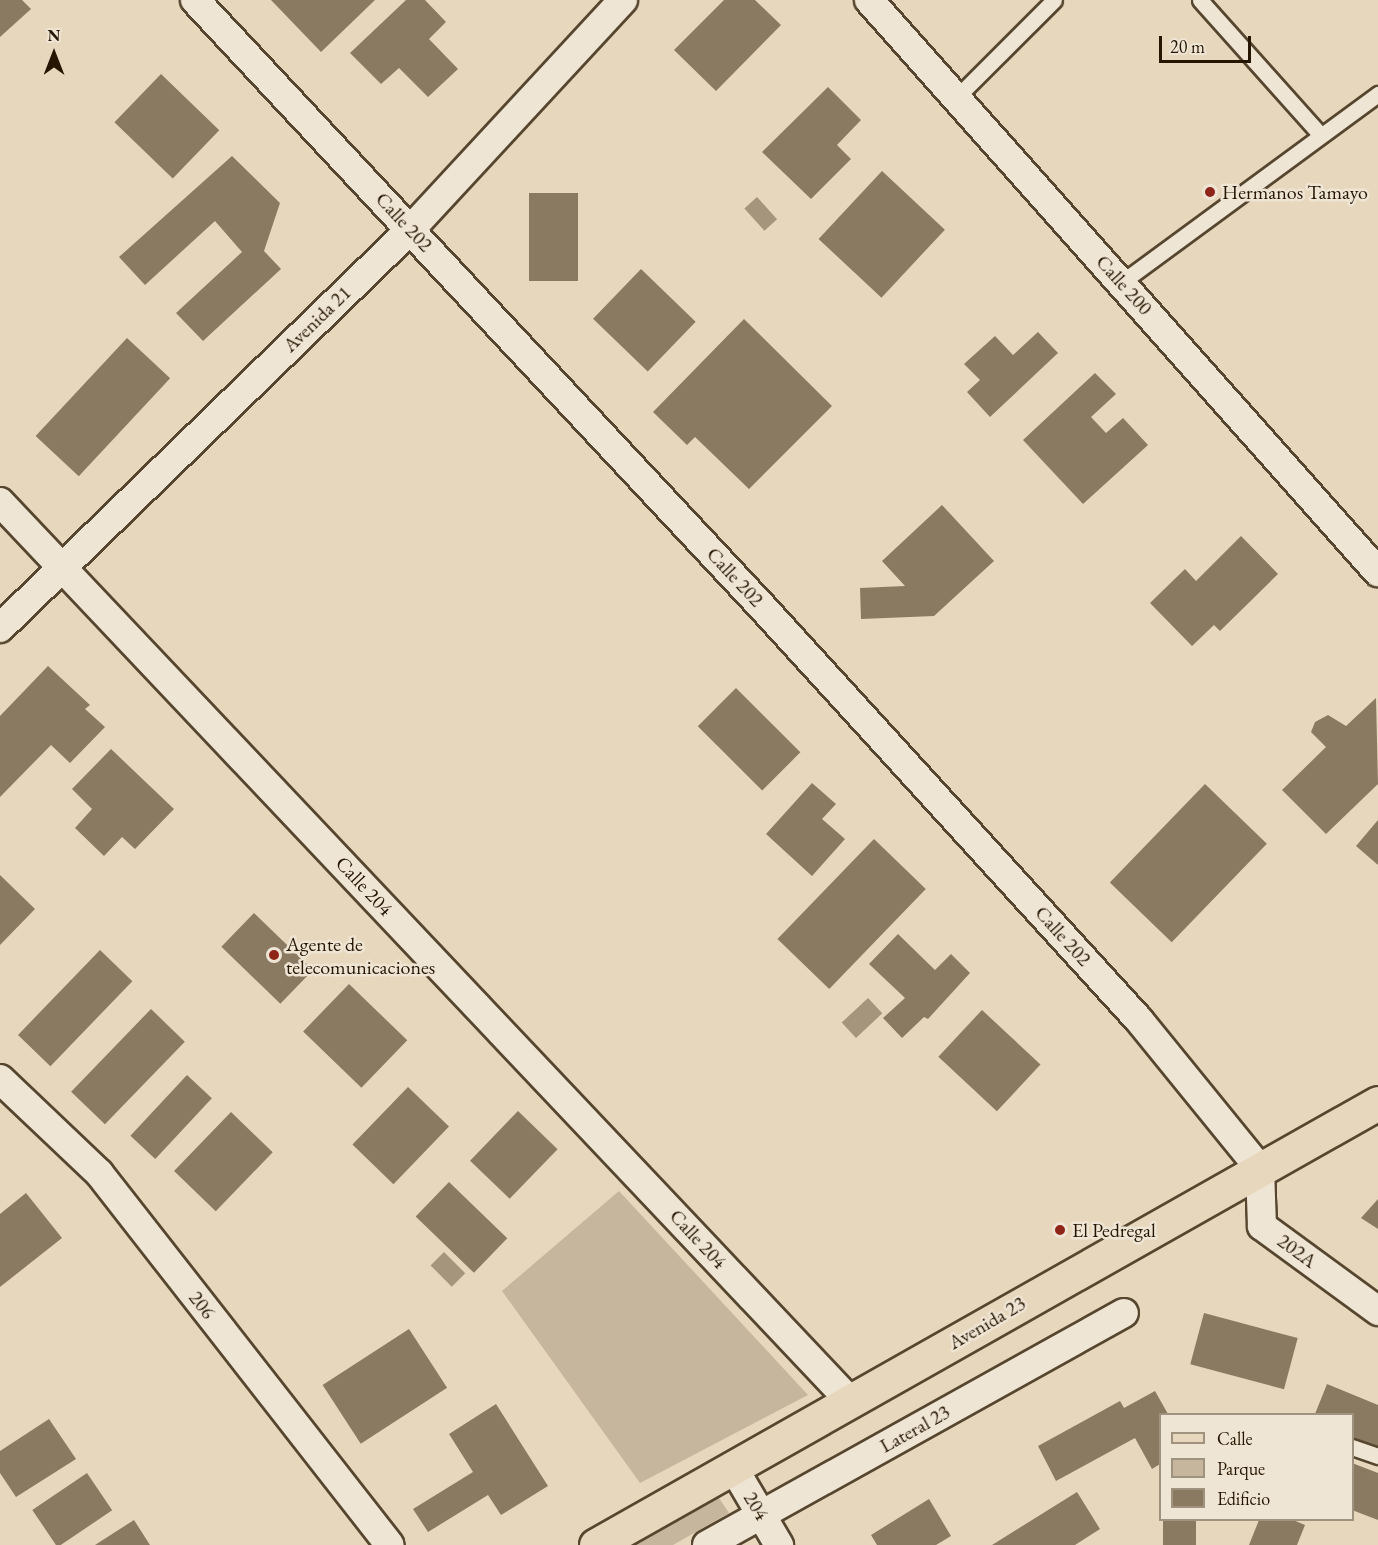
<!DOCTYPE html>
<style>
body{margin:0}
#map{position:relative;width:1378px;height:1545px;overflow:hidden;background:#e7d7bd;font-family:"EB Garamond",serif}
div>[style]{position:absolute}
[style*='--x']{left:calc(var(--x)*1px);top:calc(var(--y)*1px);width:calc(var(--w)*1px);rotate:calc(var(--a)*1deg)}
.green>*{inset:0;background:#c6b69d}
.water>*{inset:0;background:#a5957d;transform-origin:0 0}
.building>*{inset:0;background:#8a7a62;transform-origin:0 0}
.roads{filter:drop-shadow(2px 0 #56462f) drop-shadow(-2px 0 #56462f) drop-shadow(0 2px #56462f) drop-shadow(0 -2px #56462f)}
.service>*{height:15px;margin:-7.5px;padding:0 7.5px;transform-origin:7.5px;border-radius:7.5px;background:#efe5d4}
.minor>*{height:28px;margin:-14px;padding:0 14px;transform-origin:14px;border-radius:14px;background:#efe5d4}
.primary>*{height:33px;margin:-16.5px;padding:0 16.5px;transform-origin:16.5px;border-radius:16.5px;background:#e7d7bd}
.dots>*{width:16px;height:16px;translate:-50% -50%;box-sizing:border-box;border:3px solid #efe5d4;border-radius:50%}
span{translate:-50% -50%;white-space:nowrap;text-align:center;line-height:1.15;-webkit-text-stroke:5px #efe5d4;paint-order:stroke}
.poi-label{font-size:20px;color:#261600}
.left{translate:0 -50%;text-align:left}
.street-label{font-size:20px;color:#261600}
.legend{position:absolute;left:1159px;top:1413px;width:195px;height:108px;box-sizing:border-box;background:#efe5d4;border:2px solid #9f927f;margin:0;padding:8px 10px;list-style:none;font-size:18px;color:#261600}
.legend li{display:flex;align-items:center;gap:12px;height:30px}
.legend b{width:30px;border:2px solid #9f927f}
.north{position:absolute;left:24px;top:24px;width:60px;height:60px;-webkit-text-stroke:4px #efe5d4;paint-order:stroke;rotate:0deg;font-size:16px;font-weight:700;line-height:24px;text-align:center;color:#261600}
.north::after{content:'';display:block;margin:auto;width:21px;height:27px;background:#261600;clip-path:polygon(50% 0,100% 100%,50% 72%,0 100%)}
.scale{position:absolute;left:1159px;top:36px;width:92px;height:27px;box-sizing:border-box;border:3px solid #261600;border-top:0;padding-left:8px;font-size:18px;line-height:21px;white-space:nowrap;color:#261600;-webkit-text-stroke:4px #efe5d4;paint-order:stroke}
</style>
<div id="map">
<div class="green">
<i style="clip-path:polygon(619px 1191px,808px 1395px,640px 1483px,502px 1291px)"></i>
<i style="clip-path:polygon(719px 1498px,729px 1513px,673px 1545px,636px 1545px)"></i>
</div>
<div class="water">
<i style="left:757px;top:197px;width:30px;height:17px;rotate:48deg"></i>
<i style="left:868px;top:998px;width:21px;height:36px;rotate:47deg"></i>
<i style="left:444px;top:1252px;width:30px;height:19px;rotate:45deg"></i>
</div>
<div class="building">
<i style="clip-path:polygon(0 0,22px 0,31px 9px,0 37px)"></i>
<i style="clip-path:polygon(271px 0,375px 0,321px 52px)"></i>
<i style="clip-path:polygon(406px 0,425px 0,446px 22px,429px 39px,458px 69px,428px 97px,399px 68px,381px 84px,350px 53px)"></i>
<i style="clip-path:polygon(724px 0,755px 0,781px 25px,716px 91px,674px 50px)"></i>
<i style="left:161px;top:74px;width:81px;height:67px;rotate:44deg"></i>
<i style="clip-path:polygon(828px 87px,861px 120px,837px 145px,851px 159px,811px 199px,762px 152px)"></i>
<i style="clip-path:polygon(232px 156px,280px 203px,264px 251px,281px 269px,203px 341px,176px 313px,242px 252px,215px 221px,145px 285px,119px 257px)"></i>
<i style="left:882px;top:171px;width:86px;height:93px;rotate:43deg"></i>
<i style="left:529px;top:193px;width:49px;height:88px"></i>
<i style="left:641px;top:269px;width:76px;height:69px;rotate:44deg"></i>
<i style="clip-path:polygon(744px 319px,832px 406px,749px 489px,695px 437px,687px 445px,653px 412px)"></i>
<i style="clip-path:polygon(1038px 332px,1058px 353px,990px 417px,967px 392px,980px 380px,964px 364px,995px 336px,1013px 355px)"></i>
<i style="left:127px;top:338px;width:59px;height:134px;rotate:43deg"></i>
<i style="clip-path:polygon(1095px 373px,1116px 394px,1091px 417px,1106px 433px,1123px 418px,1148px 445px,1083px 504px,1023px 440px)"></i>
<i style="clip-path:polygon(942px 505px,994px 561px,934px 616px,861px 619px,860px 588px,905px 586px,882px 561px)"></i>
<i style="clip-path:polygon(1241px 536px,1278px 574px,1220px 631px,1214px 625px,1192px 646px,1150px 603px,1185px 569px,1196px 581px)"></i>
<i style="clip-path:polygon(48px 666px,90px 705px,85px 709px,105px 727px,70px 763px,51px 745px,0 797px,0 716px)"></i>
<i style="left:736px;top:688px;width:91px;height:54px;rotate:45deg"></i>
<i style="clip-path:polygon(1376px 698px,1378px 784px,1326px 834px,1282px 790px,1326px 747px,1311px 732px,1315px 722px,1328px 715px,1346px 726px)"></i>
<i style="clip-path:polygon(111px 749px,174px 809px,135px 849px,122px 837px,104px 856px,75px 828px,92px 809px,72px 789px)"></i>
<i style="clip-path:polygon(812px 783px,836px 804px,822px 819px,845px 839px,812px 876px,766px 834px)"></i>
<i style="left:1205px;top:784px;width:86px;height:137px;rotate:44deg"></i>
<i style="clip-path:polygon(1378px 820px,1378px 865px,1356px 846px)"></i>
<i style="left:874px;top:839px;width:72px;height:139px;rotate:44deg"></i>
<i style="clip-path:polygon(0 875px,35px 909px,0 945px)"></i>
<i style="left:254px;top:913px;width:82px;height:47px;rotate:44deg"></i>
<i style="clip-path:polygon(898px 934px,935px 970px,951px 954px,970px 973px,928px 1019px,924px 1017px,902px 1038px,883px 1018px,905px 998px,869px 964px)"></i>
<i style="left:100px;top:950px;width:45px;height:118px;rotate:44deg"></i>
<i style="left:349px;top:984px;width:81px;height:66px;rotate:44deg"></i>
<i style="left:151px;top:1009px;width:47px;height:115px;rotate:44deg"></i>
<i style="left:982px;top:1010px;width:80px;height:64px;rotate:43deg"></i>
<i style="left:187px;top:1075px;width:34px;height:83px;rotate:43deg"></i>
<i style="left:408px;top:1087px;width:57px;height:80px;rotate:44deg"></i>
<i style="left:518px;top:1111px;width:55px;height:69px;rotate:44deg"></i>
<i style="left:231px;top:1112px;width:58px;height:82px;rotate:44deg"></i>
<i style="left:449px;top:1182px;width:81px;height:48px;rotate:44deg"></i>
<i style="clip-path:polygon(26px 1193px,62px 1238px,0 1287px,0 1214px)"></i>
<i style="clip-path:polygon(1378px 1199px,1378px 1229px,1361px 1218px)"></i>
<i style="left:1204px;top:1313px;width:97px;height:53px;rotate:15deg"></i>
<i style="left:409px;top:1329px;width:70px;height:103px;rotate:57deg"></i>
<i style="clip-path:polygon(1327px 1384px,1378px 1405px,1378px 1448px,1352px 1438px,1352px 1414px,1315px 1414px)"></i>
<i style="clip-path:polygon(1155px 1391px,1168px 1414px,1160px 1414px,1160px 1464px,1152px 1469px,1135px 1438px,1056px 1481px,1038px 1446px,1120px 1401px,1124px 1408px)"></i>
<i style="clip-path:polygon(496px 1404px,548px 1486px,501px 1515px,488px 1495px,428px 1532px,413px 1509px,473px 1472px,449px 1434px)"></i>
<i style="clip-path:polygon(49px 1419px,76px 1459px,16px 1497px,0 1473px,0 1451px)"></i>
<i style="clip-path:polygon(1352px 1463px,1378px 1473px,1378px 1520px,1352px 1510px)"></i>
<i style="left:87px;top:1473px;width:45px;height:66px;rotate:56deg"></i>
<i style="clip-path:polygon(1077px 1492px,1100px 1529px,1075px 1545px,992px 1545px)"></i>
<i style="clip-path:polygon(929px 1499px,951px 1536px,936px 1545px,877px 1545px,871px 1535px)"></i>
<i style="clip-path:polygon(134px 1520px,150px 1545px,95px 1545px)"></i>
<i style="left:1163px;top:1520px;width:33px;height:25px"></i>
<i style="clip-path:polygon(1259px 1520px,1293px 1520px,1305px 1525px,1297px 1545px,1249px 1545px)"></i>
</div>
<div class="roads">
<div class="service">
<i style="--x:1200;--y:0;--w:178;--a:48.2"></i>
<i style="--x:957;--y:97;--w:137;--a:-45"></i>
<i style="--x:1122;--y:282;--w:318;--a:-36.3"></i>
<i style="--x:1352;--y:1447;--w:28;--a:19"></i>
</div>
<div class="minor">
<i style="--x:195;--y:0;--w:835;--a:46.94"></i>
<i style="--x:765;--y:610;--w:555;--a:47.63"></i>
<i style="--x:1139;--y:1020;--w:192;--a:50.9"></i>
<i style="--x:1260;--y:1169;--w:57;--a:88"></i>
<i style="--x:1262;--y:1226;--w:144;--a:36.2"></i>
<i style="--x:869;--y:0;--w:766;--a:48.34"></i>
<i style="--x:0;--y:502;--w:1237;--a:46.6"></i>
<i style="--x:0;--y:628;--w:573;--a:-44.15"></i>
<i style="--x:411;--y:229;--w:312;--a:-47.2"></i>
<i style="--x:0;--y:1079;--w:137;--a:43.5"></i>
<i style="--x:99;--y:1173;--w:472;--a:52"></i>
<i style="--x:733;--y:1467;--w:91;--a:59.5"></i>
<i style="--x:707;--y:1545;--w:477;--a:-29.1"></i>
</div>
<div class="primary">
<i style="--x:596;--y:1545;--w:898;--a:-29.48"></i>
</div>
</div>
<div class="dots">
<i style="left:1210px;top:192px;background:#8f2418"></i>
<i style="left:274px;top:955px;background:#8f2418"></i>
<i style="left:1060px;top:1230px;background:#8f2418"></i>
</div>
<div class="poi-label">
<span class="left" style="left:1222px;top:192px">Hermanos Tamayo</span>
<span class="left" style="left:286px;top:956px">Agente de<br>telecomunicaciones</span>
<span class="left" style="left:1072px;top:1230px">El Pedregal</span>
</div>
<div class="street-label">
<span style="left:404px;top:222px;rotate:47deg">Calle 202</span>
<span style="left:1124px;top:285px;rotate:48deg">Calle 200</span>
<span style="left:317px;top:319px;rotate:-44deg">Avenida 21</span>
<span style="left:735px;top:577px;rotate:47deg">Calle 202</span>
<span style="left:364px;top:886px;rotate:47deg">Calle 204</span>
<span style="left:1063px;top:936px;rotate:48deg">Calle 202</span>
<span style="left:698px;top:1239px;rotate:47deg">Calle 204</span>
<span style="left:1297px;top:1251px;rotate:36deg">202A</span>
<span style="left:202px;top:1305px;rotate:52deg">206</span>
<span style="left:987px;top:1323px;rotate:-30deg">Avenida 23</span>
<span style="left:915px;top:1429px;rotate:-29deg">Lateral 23</span>
<span style="left:756px;top:1506px;rotate:59deg">204</span>
</div>
<ul class="legend">
<li><b style="height:8px;background:#e7d7bd"></b>Calle</li>
<li><b style="height:16px;background:#c6b69d"></b>Parque</li>
<li><b style="height:16px;background:#8a7a62"></b>Edificio</li>
</ul>
<div class="north">N</div>
<div class="scale">20 m</div>
</div>
